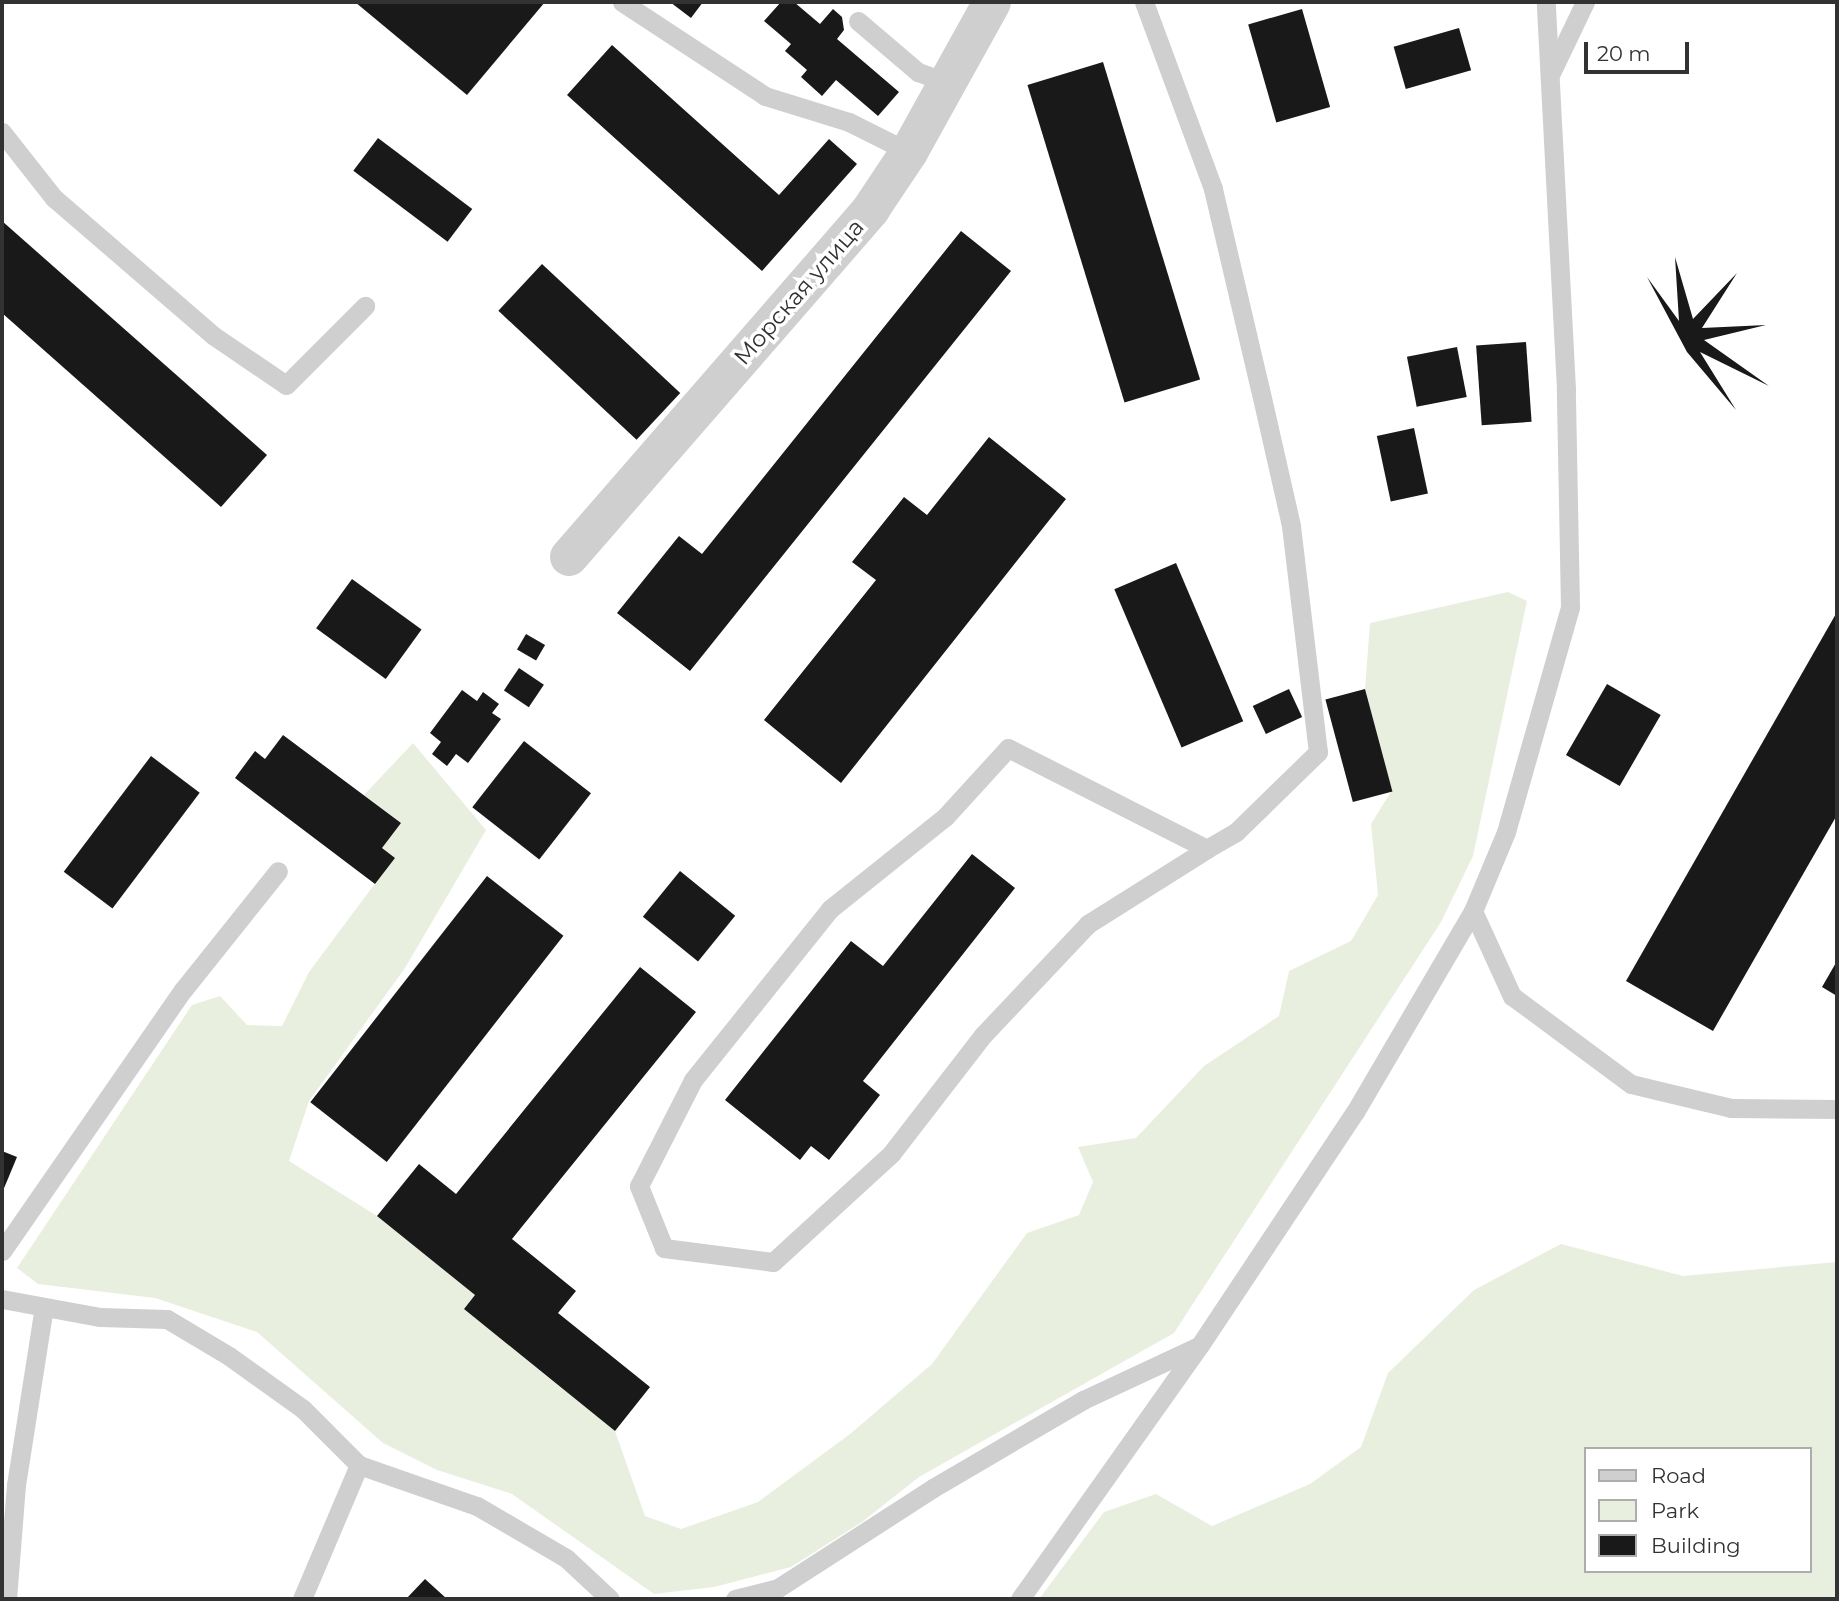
<!DOCTYPE html>
<meta charset="utf-8">
<style>
body{margin:0}
#map{position:relative;width:1839px;height:1601px;overflow:hidden;background:#fff;font-family:Montserrat,sans-serif}
div>[style]{position:absolute}
[style*='--x']{left:calc(var(--x)*1px);top:calc(var(--y)*1px);width:calc(var(--w)*1px);rotate:calc(var(--a)*1deg)}
.green>*{inset:0;background:#e9efdf}
.building>*{inset:0;background:#191919;transform-origin:0 0}
.lane>*{height:19px;margin:-9.5px;padding:0 9.5px;transform-origin:9.5px;border-radius:9.5px;background:#cfcfcf}
.street>*{height:38px;margin:-19px;padding:0 19px;transform-origin:19px;border-radius:19px;background:#cfcfcf}
span{translate:-50% -50%;white-space:nowrap;text-align:center;line-height:1.15;-webkit-text-stroke:7px #fff;paint-order:stroke}
.street-label{font-size:23px;color:#323232}
.frame{position:absolute;inset:0;border:4px solid #323232;pointer-events:none}
.legend{position:absolute;left:1584px;top:1447px;width:228px;height:126px;box-sizing:border-box;background:#fff;border:2px solid #adadad;margin:0;padding:9px 12px;list-style:none;font-size:21px;color:#323232}
.legend li{display:flex;align-items:center;gap:14px;height:35px}
.legend b{width:35px;border:2px solid #adadad}
.scale{position:absolute;left:1584px;top:42px;width:105px;height:32px;box-sizing:border-box;border:4px solid #323232;border-top:0;padding-left:9px;font-size:21px;line-height:24px;white-space:nowrap;color:#323232;-webkit-text-stroke:5px #fff;paint-order:stroke}
</style>
<div id="map">
<div class="green">
<i style="clip-path:polygon(1508px 592px,1527px 601px,1473px 856px,1441px 922px,1174px 1333px,919px 1477px,862px 1522px,791px 1567px,714px 1587px,654px 1594px,512px 1494px,437px 1470px,383px 1443px,257px 1332px,155px 1298px,38px 1284px,17px 1268px,192px 1005px,220px 996px,247px 1025px,282px 1026px,309px 972px,394px 858px,382px 848px,401px 823px,364px 795px,413px 743px,486px 830px,405px 968px,309px 1101px,289px 1161px,377px 1216px,475px 1295px,464px 1309px,615px 1431px,645px 1516px,681px 1529px,758px 1502px,850px 1434px,932px 1364px,1027px 1233px,1079px 1215px,1093px 1182px,1078px 1147px,1136px 1138px,1204px 1066px,1279px 1016px,1289px 971px,1351px 941px,1378px 895px,1371px 824px,1392px 790px,1365px 689px,1370px 623px)"></i>
<i style="clip-path:polygon(evenodd,1561px 1244px,1683px 1276px,1837px 1262px,1837px 1599px,1039px 1599px,1104px 1512px,1156px 1494px,1212px 1526px,1310px 1484px,1361px 1447px,1388px 1373px,1474px 1290px,1561px 1244px,1585px 1449px,1809px 1449px,1809px 1571px,1585px 1571px,1585px 1449px)"></i>
</div>
<div class="building">
<i style="clip-path:polygon(355px 2px,545px 2px,467px 95px)"></i>
<i style="clip-path:polygon(670px 2px,703px 2px,691px 18px)"></i>
<i style="clip-path:polygon(781px 2px,794px 2px,820px 24px,833px 9px,842px 17px,844px 30px,837px 39px,899px 92px,878px 116px,836px 80px,822px 96px,801px 77px,807px 70px,785px 51px,791px 44px,764px 21px)"></i>
<i style="left:1302px;top:9px;width:102px;height:56px;rotate:74deg"></i>
<i style="left:1459px;top:28px;width:44px;height:68px;rotate:74deg"></i>
<i style="clip-path:polygon(612px 45px,779px 195px,829px 139px,857px 164px,762px 271px,567px 95px)"></i>
<i style="left:1103px;top:62px;width:332px;height:79px;rotate:73deg"></i>
<i style="left:378px;top:138px;width:118px;height:41px;rotate:37deg"></i>
<i style="clip-path:polygon(2px 221px,267px 455px,221px 507px,2px 313px)"></i>
<i style="clip-path:polygon(961px 231px,1011px 271px,690px 671px,617px 613px,679px 536px,702px 554px)"></i>
<i style="clip-path:polygon(1675px 257px,1693px 319px,1737px 273px,1702px 328px,1766px 325px,1704px 340px,1769px 386px,1700px 352px,1736px 410px,1687px 352px,1647px 277px,1679px 321px)"></i>
<i style="left:542px;top:264px;width:189px;height:64px;rotate:43deg"></i>
<i style="left:1526px;top:342px;width:80px;height:50px;rotate:86deg"></i>
<i style="left:1457px;top:347px;width:51px;height:51px;rotate:79deg"></i>
<i style="left:1414px;top:428px;width:67px;height:38px;rotate:78deg"></i>
<i style="clip-path:polygon(989px 437px,1066px 499px,841px 783px,764px 720px,876px 580px,852px 562px,904px 497px,927px 515px)"></i>
<i style="left:1176px;top:563px;width:172px;height:67px;rotate:67deg"></i>
<i style="left:352px;top:579px;width:86px;height:61px;rotate:36deg"></i>
<i style="clip-path:polygon(1837px 612px,1837px 815px,1713px 1031px,1626px 981px)"></i>
<i style="left:526px;top:634px;width:22px;height:18px;rotate:30deg"></i>
<i style="left:519px;top:668px;width:30px;height:27px;rotate:34deg"></i>
<i style="left:1607px;top:684px;width:62px;height:82px;rotate:30deg"></i>
<i style="left:1289px;top:689px;width:31px;height:40px;rotate:65deg"></i>
<i style="left:1365px;top:689px;width:106px;height:41px;rotate:75deg"></i>
<i style="clip-path:polygon(462px 690px,477px 701px,483px 692px,499px 704px,492px 713px,501px 719px,468px 763px,456px 754px,447px 766px,432px 754px,441px 742px,430px 733px)"></i>
<i style="clip-path:polygon(283px 735px,401px 823px,382px 848px,395px 858px,375px 884px,235px 778px,255px 751px,265px 759px)"></i>
<i style="left:524px;top:741px;width:85px;height:84px;rotate:38deg"></i>
<i style="left:151px;top:756px;width:61px;height:145px;rotate:37deg"></i>
<i style="clip-path:polygon(972px 854px,1015px 888px,863px 1081px,880px 1095px,829px 1160px,811px 1146px,800px 1160px,725px 1100px,851px 941px,883px 966px)"></i>
<i style="left:680px;top:871px;width:71px;height:59px;rotate:39deg"></i>
<i style="left:487px;top:876px;width:97px;height:287px;rotate:38deg"></i>
<i style="clip-path:polygon(1837px 961px,1837px 996px,1822px 987px)"></i>
<i style="clip-path:polygon(640px 967px,696px 1012px,512px 1239px,576px 1291px,558px 1313px,650px 1387px,615px 1431px,464px 1309px,475px 1295px,377px 1216px,419px 1164px,456px 1194px)"></i>
<i style="clip-path:polygon(2px 1151px,17px 1157px,2px 1193px)"></i>
<i style="clip-path:polygon(425px 1579px,447px 1599px,406px 1599px)"></i>
</div>
<div class="lane">
<i style="--x:622;--y:2;--w:171;--a:33.3"></i>
<i style="--x:765;--y:96;--w:88;--a:17.2"></i>
<i style="--x:849;--y:122;--w:67;--a:26.6"></i>
<i style="--x:1144;--y:2;--w:199;--a:69.7"></i>
<i style="--x:1213;--y:189;--w:205;--a:76.8"></i>
<i style="--x:1260;--y:389;--w:140;--a:77.2"></i>
<i style="--x:1291;--y:526;--w:228;--a:83.2"></i>
<i style="--x:1318;--y:752;--w:115;--a:135.7"></i>
<i style="--x:1236;--y:832;--w:34;--a:150"></i>
<i style="--x:1207;--y:849;--w:141;--a:147.8"></i>
<i style="--x:1088;--y:924;--w:153;--a:133.4"></i>
<i style="--x:983;--y:1035;--w:150;--a:127.7"></i>
<i style="--x:891;--y:1154;--w:160;--a:137.5"></i>
<i style="--x:773;--y:1262;--w:110;--a:-172.7"></i>
<i style="--x:664;--y:1248;--w:67;--a:-112"></i>
<i style="--x:639;--y:1186;--w:119;--a:-63"></i>
<i style="--x:693;--y:1080;--w:219;--a:-51.3"></i>
<i style="--x:830;--y:909;--w:147;--a:-38.7"></i>
<i style="--x:945;--y:817;--w:93;--a:-47.6"></i>
<i style="--x:1008;--y:748;--w:223;--a:26.9"></i>
<i style="--x:858;--y:21;--w:79;--a:40.4"></i>
<i style="--x:918;--y:72;--w:30;--a:20"></i>
<i style="--x:1551;--y:73;--w:79;--a:-64.4"></i>
<i style="--x:2;--y:132;--w:84;--a:51.8"></i>
<i style="--x:54;--y:198;--w:211;--a:40.8"></i>
<i style="--x:214;--y:336;--w:87;--a:34.2"></i>
<i style="--x:286;--y:385;--w:112;--a:-45"></i>
<i style="--x:1473;--y:911;--w:94;--a:65.4"></i>
<i style="--x:1512;--y:996;--w:148;--a:36.5"></i>
<i style="--x:1631;--y:1084;--w:103;--a:13.5"></i>
<i style="--x:1731;--y:1108;--w:106;--a:0.5"></i>
<i style="--x:2;--y:1251;--w:318;--a:-55.3"></i>
<i style="--x:183;--y:990;--w:152;--a:-51.4"></i>
<i style="--x:2;--y:1299;--w:100;--a:10.4"></i>
<i style="--x:100;--y:1317;--w:67;--a:1.7"></i>
<i style="--x:167;--y:1319;--w:72;--a:30.8"></i>
<i style="--x:229;--y:1356;--w:91;--a:35.6"></i>
<i style="--x:303;--y:1409;--w:79;--a:45"></i>
<i style="--x:359;--y:1465;--w:125;--a:19.2"></i>
<i style="--x:477;--y:1506;--w:103;--a:30.3"></i>
<i style="--x:566;--y:1558;--w:60;--a:43"></i>
<i style="--x:7;--y:1599;--w:114;--a:-85.5"></i>
<i style="--x:16;--y:1485;--w:180;--a:-81.1"></i>
<i style="--x:302;--y:1599;--w:146;--a:-67"></i>
<i style="--x:735;--y:1599;--w:44;--a:-14.3"></i>
<i style="--x:778;--y:1588;--w:184;--a:-32.8"></i>
<i style="--x:933;--y:1488;--w:174;--a:-30.4"></i>
<i style="--x:1083;--y:1400;--w:128;--a:-25"></i>
<i style="--x:1020;--y:1599;--w:311;--a:-54.7"></i>
<i style="--x:1200;--y:1345;--w:280;--a:-56.4"></i>
<i style="--x:1355;--y:1112;--w:233;--a:-59.6"></i>
<i style="--x:1473;--y:911;--w:86;--a:-67.3"></i>
<i style="--x:1506;--y:832;--w:234;--a:-74.1"></i>
<i style="--x:1570;--y:607;--w:218;--a:-91.1"></i>
<i style="--x:1566;--y:389;--w:388;--a:-93"></i>
</div>
<div class="street">
<i style="--x:569;--y:557;--w:461;--a:-49"></i>
<i style="--x:871;--y:209;--w:69;--a:-56.3"></i>
<i style="--x:909;--y:152;--w:171;--a:-61"></i>
</div>
<div class="street-label">
<span style="left:799px;top:292px;rotate:-49deg">Морская улица</span>
</div>
<div class="frame"></div>
<ul class="legend">
<li><b style="height:9px;background:#cfcfcf"></b>Road</li>
<li><b style="height:19px;background:#e9efdf"></b>Park</li>
<li><b style="height:19px;background:#191919"></b>Building</li>
</ul>
<div class="scale">20 m</div>
</div>
